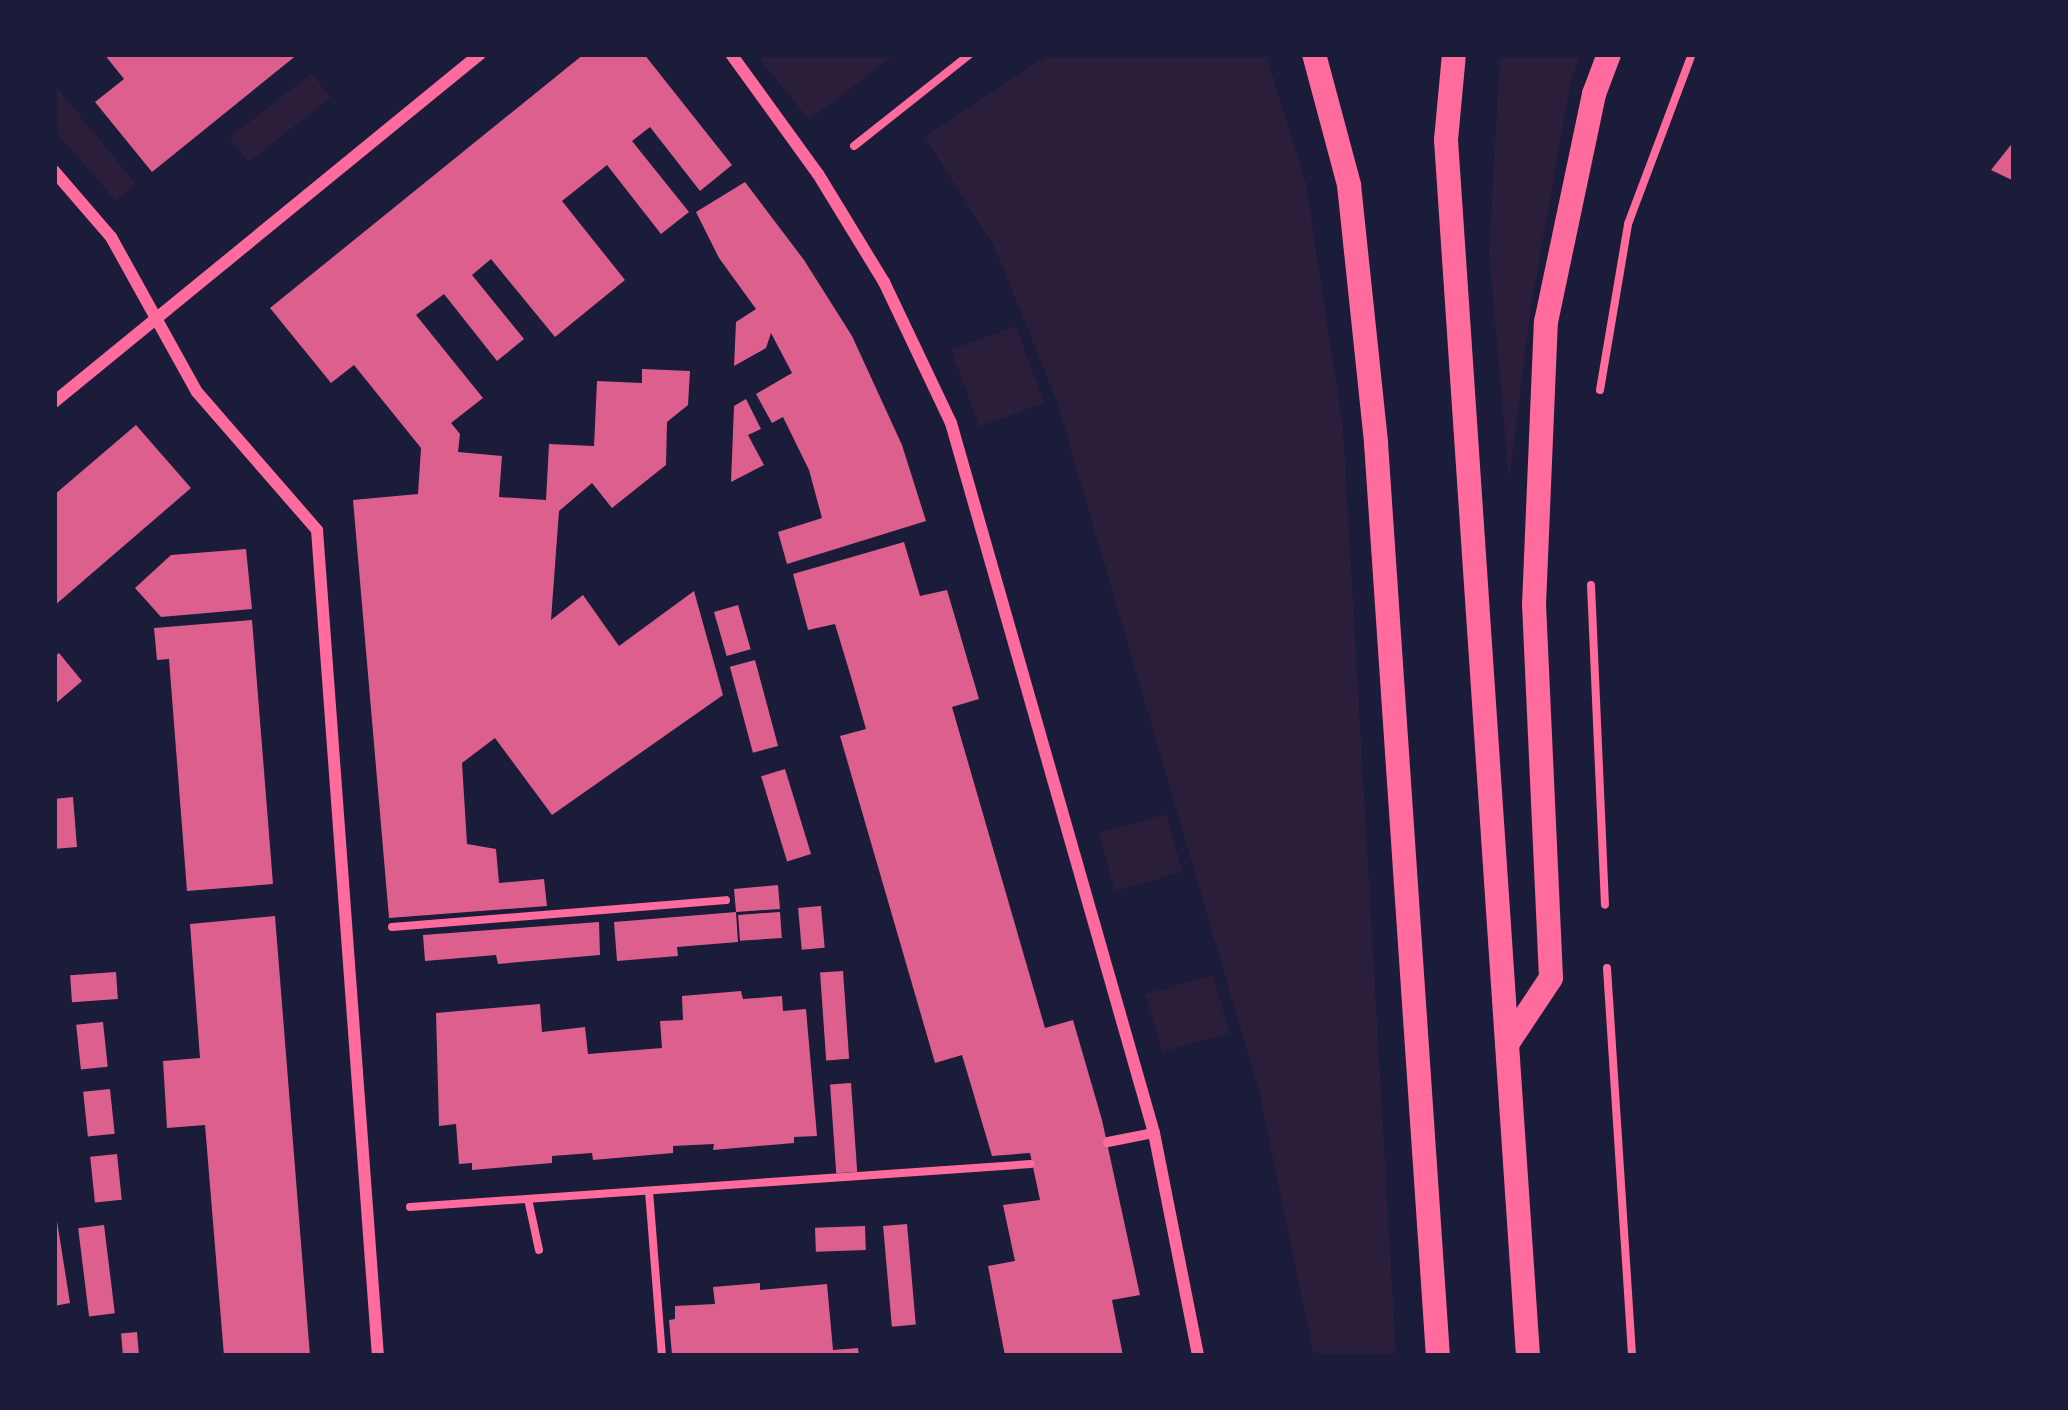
<!DOCTYPE html>
<style>
body{margin:0}
#map{position:relative;width:2068px;height:1410px;overflow:hidden;background:#1b1b3a;font-family:"Sofia Sans Condensed",sans-serif}
div>[style]{position:absolute}
[style*='--x']{left:calc(var(--x)*1px);top:calc(var(--y)*1px);width:calc(var(--w)*1px);rotate:calc(var(--a)*1deg)}
.green>*{inset:0;background:#2a1e3b;transform-origin:0 0}
.building>*{inset:0;background:#dd5f8e;transform-origin:0 0}
.path>*{height:8px;margin:-4px;padding:0 4px;transform-origin:4px;border-radius:4px;background:#ff6b9d}
.pedestrian>*{height:10px;margin:-5px;padding:0 5px;transform-origin:5px;border-radius:5px;background:#ff6b9d}
.minor>*{height:12px;margin:-6px;padding:0 6px;transform-origin:6px;border-radius:6px;background:#ff6b9d}
.secondary>*{height:24px;margin:-12px;padding:0 12px;transform-origin:12px;border-radius:12px;background:#ff6b9d}
span{translate:-50% -50%;white-space:nowrap;text-align:center;line-height:1.15;-webkit-text-stroke:12px #1b1b3a;paint-order:stroke}
.frame{position:absolute;inset:0;border:57px solid #1b1b3a;pointer-events:none}
</style>
<div id="map">
<div class="green">
<i style="clip-path:polygon(766px 54px,896px 54px,809px 120px,760px 59px)"></i>
<i style="clip-path:polygon(1049px 54px,1266px 54px,1306px 184px,1343px 427px,1396px 1356px,1314px 1356px,1259px 1091px,1056px 399px,995px 248px,925px 137px)"></i>
<i style="clip-path:polygon(1500px 54px,1581px 54px,1571px 80px,1531px 307px,1509px 480px,1489px 253px)"></i>
<i style="left:312px;top:73px;width:31px;height:105px;rotate:52deg"></i>
<i style="clip-path:polygon(54px 84px,136px 184px,115px 201px,54px 129px)"></i>
<i style="left:1016px;top:326px;width:82px;height:69px;rotate:70deg"></i>
<i style="left:1166px;top:814px;width:60px;height:70px;rotate:74deg"></i>
<i style="left:1213px;top:975px;width:60px;height:70px;rotate:74deg"></i>
</div>
<div class="building">
<i style="clip-path:polygon(104px 54px,298px 54px,152px 172px,95px 102px,124px 79px)"></i>
<i style="clip-path:polygon(584px 54px,644px 54px,732px 165px,700px 191px,650px 127px,632px 141px,689px 212px,661px 234px,607px 165px,562px 201px,625px 280px,555px 337px,491px 259px,472px 275px,524px 339px,497px 361px,444px 294px,416px 315px,483px 398px,451px 423px,460px 434px,458px 452px,502px 456px,499px 497px,546px 500px,549px 444px,594px 446px,597px 381px,642px 383px,642px 369px,690px 371px,688px 405px,667px 422px,666px 465px,612px 508px,592px 483px,559px 511px,551px 620px,583px 595px,619px 646px,694px 591px,723px 695px,552px 815px,495px 738px,462px 763px,467px 844px,496px 849px,499px 883px,544px 879px,547px 906px,389px 918px,353px 500px,418px 494px,421px 448px,354px 365px,331px 383px,270px 308px)"></i>
<i style="clip-path:polygon(2014px 141px,2014px 181px,1991px 170px)"></i>
<i style="clip-path:polygon(745px 182px,804px 260px,852px 336px,902px 445px,926px 521px,787px 564px,778px 532px,822px 518px,809px 470px,783px 417px,772px 423px,756px 394px,792px 373px,771px 333px,766px 348px,734px 366px,736px 322px,756px 309px,719px 258px,696px 212px)"></i>
<i style="clip-path:polygon(746px 399px,761px 429px,748px 435px,764px 465px,731px 482px,734px 406px)"></i>
<i style="clip-path:polygon(136px 425px,191px 488px,54px 606px,54px 495px)"></i>
<i style="clip-path:polygon(904px 542px,920px 596px,947px 590px,979px 699px,952px 707px,1045px 1028px,1073px 1020px,1102px 1120px,1140px 1295px,1112px 1300px,1123px 1356px,1005px 1356px,988px 1266px,1015px 1261px,1003px 1205px,1040px 1200px,1030px 1153px,992px 1156px,962px 1055px,935px 1063px,840px 736px,866px 729px,851px 677px,835px 624px,808px 630px,793px 574px)"></i>
<i style="clip-path:polygon(246px 549px,252px 609px,161px 617px,135px 588px,171px 555px)"></i>
<i style="left:738px;top:605px;width:46px;height:25px;rotate:74deg"></i>
<i style="clip-path:polygon(252px 620px,273px 884px,187px 891px,169px 659px,157px 660px,154px 628px)"></i>
<i style="clip-path:polygon(59px 653px,82px 681px,54px 705px,54px 657px)"></i>
<i style="left:755px;top:660px;width:89px;height:26px;rotate:75deg"></i>
<i style="left:785px;top:769px;width:89px;height:25px;rotate:73deg"></i>
<i style="clip-path:polygon(73px 797px,77px 847px,54px 849px,54px 799px)"></i>
<i style="clip-path:polygon(778px 885px,780px 909px,736px 912px,738px 942px,677px 947px,678px 956px,617px 961px,614px 922px,736px 912px,734px 889px)"></i>
<i style="left:821px;top:906px;width:42px;height:23px;rotate:85deg"></i>
<i style="left:780px;top:912px;width:26px;height:42px;rotate:86deg"></i>
<i style="clip-path:polygon(275px 916px,310px 1356px,224px 1356px,205px 1125px,167px 1128px,163px 1061px,200px 1058px,190px 924px)"></i>
<i style="clip-path:polygon(599px 922px,600px 955px,498px 964px,496px 955px,425px 961px,423px 935px)"></i>
<i style="left:843px;top:971px;width:88px;height:23px;rotate:86deg"></i>
<i style="left:116px;top:972px;width:27px;height:46px;rotate:86deg"></i>
<i style="clip-path:polygon(741px 991px,743px 999px,782px 996px,783px 1011px,806px 1009px,817px 1136px,794px 1137px,794px 1143px,713px 1150px,714px 1144px,673px 1146px,673px 1153px,593px 1160px,592px 1153px,552px 1156px,552px 1163px,472px 1170px,472px 1163px,459px 1164px,456px 1124px,439px 1126px,436px 1013px,540px 1004px,542px 1032px,585px 1027px,588px 1054px,662px 1048px,660px 1021px,683px 1020px,682px 996px)"></i>
<i style="left:103px;top:1022px;width:45px;height:27px;rotate:84deg"></i>
<i style="left:851px;top:1083px;width:89px;height:21px;rotate:86deg"></i>
<i style="left:110px;top:1089px;width:45px;height:27px;rotate:84deg"></i>
<i style="left:117px;top:1154px;width:46px;height:27px;rotate:84deg"></i>
<i style="clip-path:polygon(54px 1202px,70px 1303px,54px 1306px)"></i>
<i style="left:907px;top:1224px;width:101px;height:24px;rotate:85deg"></i>
<i style="left:104px;top:1225px;width:89px;height:26px;rotate:83deg"></i>
<i style="left:865px;top:1226px;width:24px;height:50px;rotate:88deg"></i>
<i style="clip-path:polygon(760px 1283px,760px 1290px,827px 1284px,833px 1350px,858px 1348px,859px 1356px,672px 1355px,669px 1320px,675px 1319px,675px 1306px,715px 1304px,713px 1287px)"></i>
<i style="left:137px;top:1332px;width:24px;height:16px;rotate:85deg"></i>
</div>
<div class="path">
<i style="--x:854;--y:146;--w:148;--a:-38.4"></i>
<i style="--x:1600;--y:390;--w:168;--a:-80.4"></i>
<i style="--x:1628;--y:224;--w:182;--a:-69.4"></i>
<i style="--x:1591;--y:585;--w:320;--a:87.5"></i>
<i style="--x:392;--y:927;--w:335;--a:-4.6"></i>
<i style="--x:1607;--y:968;--w:389;--a:86.3"></i>
<i style="--x:649;--y:1191;--w:166;--a:85.5"></i>
<i style="--x:528;--y:1199;--w:52;--a:77.8"></i>
<i style="--x:410;--y:1207;--w:622;--a:-3.96"></i>
</div>
<div class="pedestrian">
<i style="--x:1108;--y:1142;--w:47;--a:-11.1"></i>
</div>
<div class="minor">
<i style="--x:731;--y:54;--w:148;--a:54.1"></i>
<i style="--x:818;--y:174;--w:127;--a:58.6"></i>
<i style="--x:884;--y:282;--w:156;--a:64.6"></i>
<i style="--x:951;--y:423;--w:738;--a:74.04"></i>
<i style="--x:1154;--y:1133;--w:227;--a:78.8"></i>
<i style="--x:54;--y:171;--w:87;--a:49.2"></i>
<i style="--x:111;--y:237;--w:177;--a:61"></i>
<i style="--x:197;--y:392;--w:183;--a:49"></i>
<i style="--x:317;--y:530;--w:828;--a:85.78"></i>
<i style="--x:54;--y:402;--w:550;--a:-39.25"></i>
</div>
<div class="secondary">
<i style="--x:1314;--y:54;--w:136;--a:75"></i>
<i style="--x:1349;--y:185;--w:259;--a:84"></i>
<i style="--x:1376;--y:443;--w:915;--a:86.12"></i>
<i style="--x:1454;--y:54;--w:86;--a:95.3"></i>
<i style="--x:1446;--y:140;--w:1219;--a:86.14"></i>
<i style="--x:1507;--y:1044;--w:79;--a:-56.3"></i>
<i style="--x:1551;--y:978;--w:373;--a:-92.6"></i>
<i style="--x:1534;--y:605;--w:283;--a:-87.6"></i>
<i style="--x:1546;--y:322;--w:233;--a:-78.1"></i>
<i style="--x:1594;--y:94;--w:43;--a:-69.4"></i>
</div>
<div class="frame"></div>
</div>
